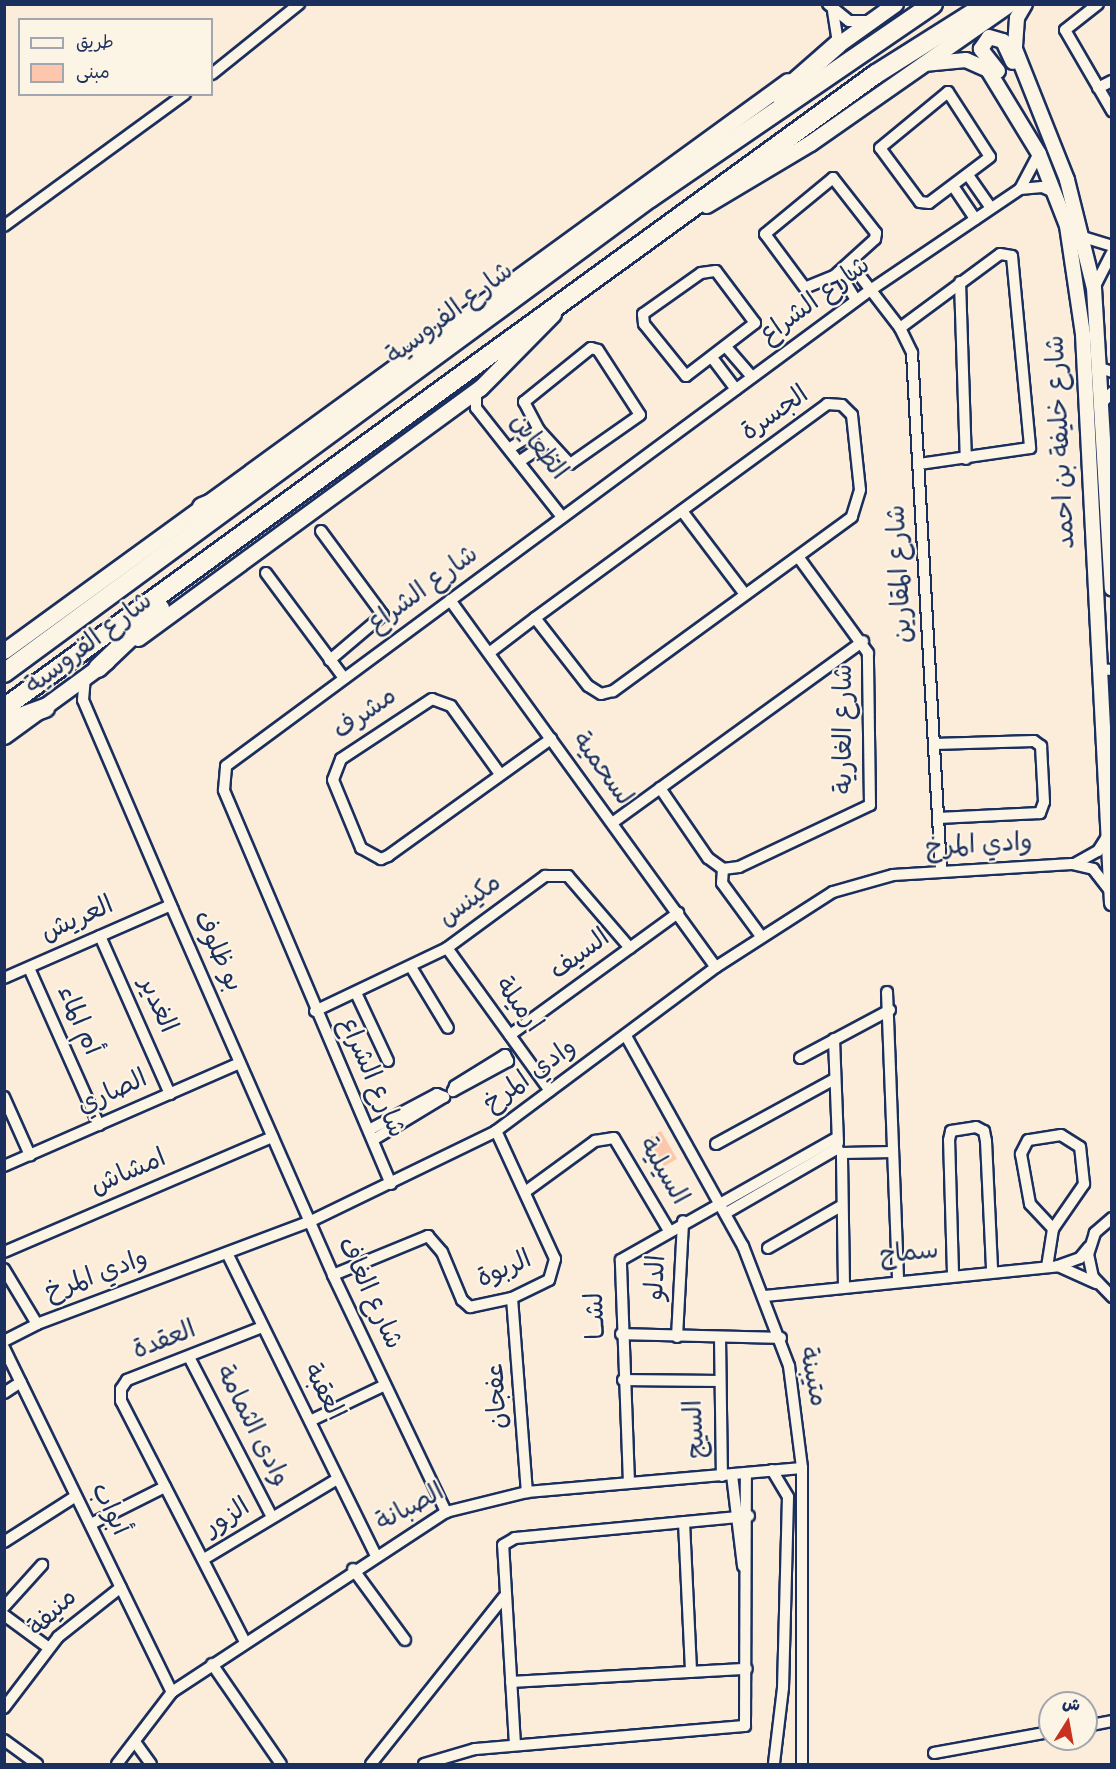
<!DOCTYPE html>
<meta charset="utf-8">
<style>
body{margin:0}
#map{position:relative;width:1116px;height:1769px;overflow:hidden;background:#fcecda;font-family:"Indie Flower","Playpen Sans Arabic",sans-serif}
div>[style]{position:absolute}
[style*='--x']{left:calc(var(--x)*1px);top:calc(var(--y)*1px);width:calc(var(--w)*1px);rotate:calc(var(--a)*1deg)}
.building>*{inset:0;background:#fcc7ac;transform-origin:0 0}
.roads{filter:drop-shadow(2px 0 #1b2f5e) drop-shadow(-2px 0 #1b2f5e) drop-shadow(0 2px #1b2f5e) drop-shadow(0 -2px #1b2f5e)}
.minor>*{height:10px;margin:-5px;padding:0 5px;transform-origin:5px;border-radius:5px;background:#fcf5e5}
.tertiary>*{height:14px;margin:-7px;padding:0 7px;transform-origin:7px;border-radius:7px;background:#fcf5e5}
.secondary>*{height:15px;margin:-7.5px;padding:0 7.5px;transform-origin:7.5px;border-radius:7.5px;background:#fcf5e5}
.trunk>*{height:18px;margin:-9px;padding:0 9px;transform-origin:9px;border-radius:9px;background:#fcf5e5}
span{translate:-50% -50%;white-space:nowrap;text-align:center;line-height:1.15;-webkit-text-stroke:4.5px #fcf5e5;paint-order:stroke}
.street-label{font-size:26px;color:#1b2f5e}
.frame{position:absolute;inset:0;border:6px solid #1b2f5e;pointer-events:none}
.legend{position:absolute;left:18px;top:18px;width:195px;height:78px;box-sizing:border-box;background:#fcf5e5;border:2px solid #a2a6af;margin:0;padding:8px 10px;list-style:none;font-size:18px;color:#1b2f5e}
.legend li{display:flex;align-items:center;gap:12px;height:30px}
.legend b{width:30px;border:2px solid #a2a6af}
.north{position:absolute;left:1038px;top:1691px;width:60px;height:60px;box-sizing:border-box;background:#fcf5e5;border:2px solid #a2a6af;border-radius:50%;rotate:11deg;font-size:16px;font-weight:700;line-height:24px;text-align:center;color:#1b2f5e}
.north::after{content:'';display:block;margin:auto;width:21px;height:27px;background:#c8321e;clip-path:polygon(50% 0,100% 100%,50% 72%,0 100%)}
</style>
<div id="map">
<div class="building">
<i style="left:661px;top:1131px;width:32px;height:15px;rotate:60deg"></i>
</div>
<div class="roads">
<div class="minor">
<i style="--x:828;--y:4;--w:27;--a:39"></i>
<i style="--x:849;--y:21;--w:21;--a:0"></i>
<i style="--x:1098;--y:4;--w:42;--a:141.8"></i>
<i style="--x:1065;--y:30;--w:94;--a:59.9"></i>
<i style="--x:833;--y:11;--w:33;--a:81"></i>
<i style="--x:212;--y:74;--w:112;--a:-38.8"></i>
<i style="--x:1098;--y:88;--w:16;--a:-27"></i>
<i style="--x:948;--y:92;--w:77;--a:57.1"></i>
<i style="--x:990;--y:157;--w:76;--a:143"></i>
<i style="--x:929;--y:203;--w:9;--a:-174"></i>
<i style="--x:920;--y:202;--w:67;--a:-126.5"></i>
<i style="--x:880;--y:148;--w:88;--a:-39.5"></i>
<i style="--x:968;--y:175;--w:40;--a:55.1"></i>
<i style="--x:833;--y:178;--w:70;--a:52"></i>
<i style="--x:876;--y:233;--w:6;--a:99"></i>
<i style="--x:875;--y:239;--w:55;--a:137.9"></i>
<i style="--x:834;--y:276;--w:31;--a:158"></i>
<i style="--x:805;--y:288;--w:67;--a:-126.5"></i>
<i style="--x:765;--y:234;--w:88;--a:-39.5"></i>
<i style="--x:953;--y:186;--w:40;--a:56"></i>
<i style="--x:1020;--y:189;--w:22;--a:-5"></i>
<i style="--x:1042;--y:187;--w:15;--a:23"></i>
<i style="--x:4;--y:226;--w:224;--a:-36.1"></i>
<i style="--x:1083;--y:237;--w:30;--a:17"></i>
<i style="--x:850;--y:263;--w:82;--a:52.4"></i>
<i style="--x:900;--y:328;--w:28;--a:64"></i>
<i style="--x:912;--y:353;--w:518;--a:86.79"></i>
<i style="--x:716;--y:271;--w:65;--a:53.1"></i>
<i style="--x:755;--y:323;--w:87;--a:142.5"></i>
<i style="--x:686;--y:376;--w:67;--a:-128.9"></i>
<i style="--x:644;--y:324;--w:10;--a:-96"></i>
<i style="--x:643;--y:314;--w:71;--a:-35.3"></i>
<i style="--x:701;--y:273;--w:15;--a:-8"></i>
<i style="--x:839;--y:272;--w:33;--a:59"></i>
<i style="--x:960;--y:282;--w:177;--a:88.1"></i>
<i style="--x:1094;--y:288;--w:39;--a:-63"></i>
<i style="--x:900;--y:328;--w:124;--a:-36.5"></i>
<i style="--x:1000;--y:254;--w:12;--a:9"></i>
<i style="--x:1012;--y:256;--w:193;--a:84.6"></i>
<i style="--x:1030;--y:448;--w:112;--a:171.8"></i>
<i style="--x:591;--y:348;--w:7;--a:16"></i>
<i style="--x:598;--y:350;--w:77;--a:57.1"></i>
<i style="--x:640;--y:415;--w:85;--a:145"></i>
<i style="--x:570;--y:464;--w:46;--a:-132.4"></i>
<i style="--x:539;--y:430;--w:32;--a:-118"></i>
<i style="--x:524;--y:402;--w:86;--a:-38.9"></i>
<i style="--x:727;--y:348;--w:38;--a:49"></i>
<i style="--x:713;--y:359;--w:38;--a:53"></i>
<i style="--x:1100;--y:368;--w:13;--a:18"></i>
<i style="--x:476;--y:391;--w:17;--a:90"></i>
<i style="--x:476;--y:408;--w:139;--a:51.7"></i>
<i style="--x:1101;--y:404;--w:16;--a:-47"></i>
<i style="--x:510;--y:448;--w:34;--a:-32"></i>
<i style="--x:520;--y:461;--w:34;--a:-34"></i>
<i style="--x:682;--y:511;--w:103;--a:52.9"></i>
<i style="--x:321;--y:531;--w:104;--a:53.6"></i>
<i style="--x:383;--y:615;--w:70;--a:139.7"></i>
<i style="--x:266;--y:573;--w:131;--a:53.4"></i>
<i style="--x:450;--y:600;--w:453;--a:54.1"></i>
<i style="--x:489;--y:653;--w:58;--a:-37.3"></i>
<i style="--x:535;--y:618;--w:362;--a:-36.2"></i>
<i style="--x:827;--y:404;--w:15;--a:4"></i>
<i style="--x:842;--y:405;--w:14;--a:45"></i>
<i style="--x:852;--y:415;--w:75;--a:83.9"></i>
<i style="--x:860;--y:490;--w:28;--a:107"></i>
<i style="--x:852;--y:517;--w:296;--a:143.9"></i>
<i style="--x:613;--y:691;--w:12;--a:166"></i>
<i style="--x:601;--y:694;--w:15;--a:-148"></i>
<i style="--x:588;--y:686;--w:86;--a:-127.9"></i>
<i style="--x:1098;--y:669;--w:14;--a:4"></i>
<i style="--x:85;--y:677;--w:23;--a:95"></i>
<i style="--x:83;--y:700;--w:228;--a:66.8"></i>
<i style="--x:173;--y:910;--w:399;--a:66.3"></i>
<i style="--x:333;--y:1275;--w:263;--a:64.5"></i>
<i style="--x:934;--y:744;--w:100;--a:-1.7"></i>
<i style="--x:1034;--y:741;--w:9;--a:36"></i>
<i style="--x:1041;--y:746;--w:56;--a:86.9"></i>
<i style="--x:1044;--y:802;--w:12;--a:110"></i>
<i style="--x:1040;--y:813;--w:102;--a:177.2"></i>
<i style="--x:500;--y:774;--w:84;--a:-125.8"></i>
<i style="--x:451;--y:706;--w:20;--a:-160"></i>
<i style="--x:432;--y:699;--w:109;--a:146.6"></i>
<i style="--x:341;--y:759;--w:22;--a:111"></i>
<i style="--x:333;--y:780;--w:74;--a:67.6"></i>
<i style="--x:361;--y:848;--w:23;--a:29"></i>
<i style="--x:381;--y:859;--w:8;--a:-23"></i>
<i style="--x:388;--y:856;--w:201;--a:-35.7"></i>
<i style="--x:660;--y:788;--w:85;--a:55.6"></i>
<i style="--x:708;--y:858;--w:19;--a:36"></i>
<i style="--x:723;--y:869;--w:16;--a:-7"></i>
<i style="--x:739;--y:867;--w:145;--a:-25.3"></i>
<i style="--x:870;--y:805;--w:152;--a:-90.8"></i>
<i style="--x:868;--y:653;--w:117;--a:-126"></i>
<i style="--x:612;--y:823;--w:310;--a:-35.9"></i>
<i style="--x:1076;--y:863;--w:25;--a:-29"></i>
<i style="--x:1098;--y:851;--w:19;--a:-58"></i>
<i style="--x:723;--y:869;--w:14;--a:94"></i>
<i style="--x:722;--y:883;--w:66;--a:53.7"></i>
<i style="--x:100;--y:936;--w:173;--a:66.1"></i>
<i style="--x:447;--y:948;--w:176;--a:54.2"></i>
<i style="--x:411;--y:967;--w:71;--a:58.8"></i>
<i style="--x:29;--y:968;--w:172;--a:66"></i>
<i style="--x:4;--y:978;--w:182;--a:-23.6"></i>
<i style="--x:887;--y:992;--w:286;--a:87.8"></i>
<i style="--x:356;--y:993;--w:75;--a:64.8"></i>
<i style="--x:315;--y:1011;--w:146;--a:-25.5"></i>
<i style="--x:447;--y:948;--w:122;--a:-36.3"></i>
<i style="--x:545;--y:876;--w:23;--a:0"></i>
<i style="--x:568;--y:876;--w:95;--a:49.3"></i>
<i style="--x:510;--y:1035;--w:208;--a:-36"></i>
<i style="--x:626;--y:1036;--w:240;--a:60.9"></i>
<i style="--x:743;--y:1246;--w:129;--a:69"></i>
<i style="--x:789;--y:1366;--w:103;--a:82.7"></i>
<i style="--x:802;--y:1468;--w:296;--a:90"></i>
<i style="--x:834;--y:1039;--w:104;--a:87.8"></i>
<i style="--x:505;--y:1055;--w:7;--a:63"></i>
<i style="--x:508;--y:1061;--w:63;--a:151.4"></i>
<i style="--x:453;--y:1091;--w:5;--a:-68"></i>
<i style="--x:455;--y:1086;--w:59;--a:-31.8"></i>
<i style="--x:800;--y:1058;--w:102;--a:-28.1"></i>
<i style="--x:4;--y:1097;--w:64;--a:65.9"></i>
<i style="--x:369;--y:1130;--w:77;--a:-27.9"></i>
<i style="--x:437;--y:1094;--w:8;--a:23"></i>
<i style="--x:444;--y:1097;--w:83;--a:148.8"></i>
<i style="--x:716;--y:1144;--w:133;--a:-28.7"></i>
<i style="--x:4;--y:1166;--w:257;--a:-23.6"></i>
<i style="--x:391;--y:1184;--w:428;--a:-113"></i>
<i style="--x:224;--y:790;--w:24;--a:-85"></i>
<i style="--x:226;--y:766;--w:799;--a:-36.45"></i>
<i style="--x:869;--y:291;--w:182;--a:-34"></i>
<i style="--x:1020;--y:189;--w:40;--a:-62"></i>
<i style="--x:525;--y:1192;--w:87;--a:-36.1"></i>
<i style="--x:595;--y:1141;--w:19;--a:-9"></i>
<i style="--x:614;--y:1138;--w:106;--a:59.3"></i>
<i style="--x:726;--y:1213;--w:129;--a:-30.1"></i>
<i style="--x:1112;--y:1218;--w:23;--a:139"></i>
<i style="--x:1095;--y:1233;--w:22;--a:108"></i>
<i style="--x:1088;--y:1254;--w:24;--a:78"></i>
<i style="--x:1093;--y:1277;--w:28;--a:46"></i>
<i style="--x:768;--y:1248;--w:84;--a:-29.9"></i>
<i style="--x:4;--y:1252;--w:292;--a:-23.2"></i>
<i style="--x:227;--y:1253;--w:335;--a:63.8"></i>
<i style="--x:1058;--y:1266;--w:42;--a:24.1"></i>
<i style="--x:1047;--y:1267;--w:38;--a:-81"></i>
<i style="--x:1053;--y:1229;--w:55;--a:-55.4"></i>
<i style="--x:1084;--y:1184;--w:37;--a:-96"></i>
<i style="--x:1080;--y:1147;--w:22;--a:-148"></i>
<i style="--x:1061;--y:1135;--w:33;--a:171"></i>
<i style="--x:1028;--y:1140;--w:16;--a:117"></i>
<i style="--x:1021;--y:1154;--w:51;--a:79.8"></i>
<i style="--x:1030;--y:1204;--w:34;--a:47"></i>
<i style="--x:4;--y:1269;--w:64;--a:59"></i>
<i style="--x:953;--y:1273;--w:133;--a:-91.7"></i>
<i style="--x:949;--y:1140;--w:9;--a:-77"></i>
<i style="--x:951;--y:1131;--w:25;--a:-9"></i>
<i style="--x:976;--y:1127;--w:9;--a:27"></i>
<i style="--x:984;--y:1131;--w:10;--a:79"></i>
<i style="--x:986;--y:1141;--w:129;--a:87.3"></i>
<i style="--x:333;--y:1275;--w:103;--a:-22.3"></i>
<i style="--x:428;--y:1236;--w:21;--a:49"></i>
<i style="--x:442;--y:1252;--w:52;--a:67.4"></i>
<i style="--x:462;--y:1300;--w:11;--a:41"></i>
<i style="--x:470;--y:1307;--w:43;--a:-12.1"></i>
<i style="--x:512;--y:1298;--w:41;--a:-25.9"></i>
<i style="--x:549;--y:1280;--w:22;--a:-74"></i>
<i style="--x:555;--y:1259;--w:141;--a:-114.7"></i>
<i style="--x:844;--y:1285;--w:132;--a:-90.9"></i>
<i style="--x:842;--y:1153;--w:51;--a:-1.1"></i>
<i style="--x:765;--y:1296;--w:295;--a:-5.8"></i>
<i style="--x:1058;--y:1266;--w:23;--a:-20"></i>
<i style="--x:1080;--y:1258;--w:14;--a:-51"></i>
<i style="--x:512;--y:1298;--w:195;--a:85.6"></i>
<i style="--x:621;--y:1334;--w:160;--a:1.4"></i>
<i style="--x:677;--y:1337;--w:116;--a:-87"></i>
<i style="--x:720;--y:1337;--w:139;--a:89.2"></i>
<i style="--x:4;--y:1341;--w:37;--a:-27"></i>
<i style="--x:37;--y:1324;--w:290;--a:-20.6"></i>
<i style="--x:309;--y:1222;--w:208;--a:-25.9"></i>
<i style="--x:496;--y:1131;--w:274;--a:-36.7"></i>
<i style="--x:716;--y:967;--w:139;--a:-32.7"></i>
<i style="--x:833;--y:892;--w:62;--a:-15.8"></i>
<i style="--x:893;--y:875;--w:179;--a:-3.5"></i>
<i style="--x:1072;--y:864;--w:22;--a:13"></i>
<i style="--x:1093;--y:869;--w:28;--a:52"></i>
<i style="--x:4;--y:1348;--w:383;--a:64"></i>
<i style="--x:189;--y:1357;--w:180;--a:62.6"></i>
<i style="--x:623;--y:1380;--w:94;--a:0.6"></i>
<i style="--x:4;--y:1393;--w:20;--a:-33"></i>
<i style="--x:312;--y:1420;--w:81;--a:-25.6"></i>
<i style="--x:772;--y:1470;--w:31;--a:59"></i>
<i style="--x:788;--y:1497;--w:191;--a:91.5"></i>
<i style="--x:783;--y:1688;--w:77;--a:96.8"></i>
<i style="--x:732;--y:1475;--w:92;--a:83.1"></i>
<i style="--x:629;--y:1483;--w:223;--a:-92.1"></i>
<i style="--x:621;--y:1260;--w:248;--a:-29.5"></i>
<i style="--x:684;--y:1522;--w:150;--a:87.3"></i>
<i style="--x:91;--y:1524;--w:83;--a:-26.6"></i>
<i style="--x:4;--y:1542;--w:85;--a:-32.6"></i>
<i style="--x:204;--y:1559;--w:155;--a:-31"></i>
<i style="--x:353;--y:1569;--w:88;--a:53.8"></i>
<i style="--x:4;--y:1607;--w:57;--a:-47.9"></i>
<i style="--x:4;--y:1615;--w:56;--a:36.3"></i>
<i style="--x:245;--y:1642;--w:271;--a:-117.2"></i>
<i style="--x:121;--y:1401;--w:12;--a:-90"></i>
<i style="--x:121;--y:1389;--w:11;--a:-56"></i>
<i style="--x:127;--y:1380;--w:145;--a:-21.4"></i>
<i style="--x:212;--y:1664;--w:121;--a:55.4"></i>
<i style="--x:511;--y:1682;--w:236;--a:-3.2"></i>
<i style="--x:4;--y:1708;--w:89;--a:-52.7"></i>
<i style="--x:58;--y:1637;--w:80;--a:-38.4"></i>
<i style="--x:1086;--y:1726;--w:26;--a:-11"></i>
<i style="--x:4;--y:1740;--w:41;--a:36"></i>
<i style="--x:135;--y:1742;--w:27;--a:54"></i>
<i style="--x:515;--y:1745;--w:200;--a:-93.4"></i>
<i style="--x:503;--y:1545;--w:14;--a:-30"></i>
<i style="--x:515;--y:1538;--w:235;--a:-5.4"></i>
<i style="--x:934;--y:1753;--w:118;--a:-10.3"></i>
<i style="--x:117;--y:1764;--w:91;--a:-52.6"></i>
<i style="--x:172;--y:1692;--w:328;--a:-33.3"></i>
<i style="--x:446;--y:1512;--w:83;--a:-13.9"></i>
<i style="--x:527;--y:1492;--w:276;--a:-5"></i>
<i style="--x:371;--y:1764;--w:213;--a:-51.5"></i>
<i style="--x:424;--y:1764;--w:53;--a:-16.4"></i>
<i style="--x:475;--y:1749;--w:271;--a:-4.9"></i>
<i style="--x:745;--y:1726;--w:253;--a:-89.8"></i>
</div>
<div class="tertiary">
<i style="--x:1025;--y:4;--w:16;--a:120"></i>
<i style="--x:1017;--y:18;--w:31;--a:94"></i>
<i style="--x:1015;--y:49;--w:141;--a:68.3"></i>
<i style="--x:1067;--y:180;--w:111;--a:76"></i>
<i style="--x:1094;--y:288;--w:301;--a:86.6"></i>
<i style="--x:924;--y:64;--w:42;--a:-5.4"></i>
<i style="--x:966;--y:60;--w:24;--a:24"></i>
<i style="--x:988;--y:70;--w:98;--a:58.7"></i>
<i style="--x:1039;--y:154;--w:77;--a:68.7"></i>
<i style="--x:1067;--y:226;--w:110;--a:81.6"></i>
<i style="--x:1083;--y:335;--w:569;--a:87.08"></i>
<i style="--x:998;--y:71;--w:28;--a:-128"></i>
<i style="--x:981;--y:49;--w:14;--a:-56"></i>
<i style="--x:989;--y:37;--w:15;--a:16"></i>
<i style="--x:1003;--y:41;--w:23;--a:65"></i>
</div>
<div class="secondary">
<i style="--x:829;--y:51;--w:81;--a:-35.5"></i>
<i style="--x:706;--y:205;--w:121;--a:-30.8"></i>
<i style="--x:810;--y:143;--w:243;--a:-34.9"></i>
<i style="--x:138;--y:638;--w:424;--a:-36.2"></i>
<i style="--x:480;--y:388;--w:104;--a:-45.4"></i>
<i style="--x:4;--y:651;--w:969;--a:-36.02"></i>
<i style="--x:4;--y:736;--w:127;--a:-36.1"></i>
</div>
<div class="trunk">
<i style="--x:780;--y:95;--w:77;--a:-41.3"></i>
<i style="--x:202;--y:507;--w:38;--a:-22"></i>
<i style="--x:98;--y:668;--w:86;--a:-43.6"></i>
<i style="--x:4;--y:673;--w:802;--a:-36.33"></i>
<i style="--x:650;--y:198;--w:343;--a:-34.4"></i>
<i style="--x:4;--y:708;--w:1078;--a:-36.02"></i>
<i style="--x:876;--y:74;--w:131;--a:-32.2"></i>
<i style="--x:4;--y:723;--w:44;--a:-20.1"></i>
</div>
</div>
<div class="street-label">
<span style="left:816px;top:302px;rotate:-36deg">شارع الشراع</span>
<span style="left:451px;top:315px;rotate:-37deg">شارع الفروسية</span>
<span style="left:776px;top:415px;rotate:-35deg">الجسرة</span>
<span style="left:1063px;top:442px;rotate:-93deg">شارع خليفة بن احمد</span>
<span style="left:537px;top:448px;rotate:52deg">الظعاين</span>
<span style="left:902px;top:574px;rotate:-93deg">شارع المقارين</span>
<span style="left:424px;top:591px;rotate:-36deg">شارع الشراع</span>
<span style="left:90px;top:645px;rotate:-37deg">شارع الفروسية</span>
<span style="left:366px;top:715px;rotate:-35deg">مشرف</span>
<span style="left:846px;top:729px;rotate:-90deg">شارع الغارية</span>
<span style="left:601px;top:770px;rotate:54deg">لسحمية</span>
<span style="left:979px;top:847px;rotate:-3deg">وادي المرخ</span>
<span style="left:471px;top:902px;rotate:-36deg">مكينس</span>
<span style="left:78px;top:921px;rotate:-24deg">العريش</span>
<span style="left:216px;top:952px;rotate:66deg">بو ظلوف</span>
<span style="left:581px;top:956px;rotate:-36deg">السيف</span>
<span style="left:156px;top:1006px;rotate:66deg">الغدير</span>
<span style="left:517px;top:1006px;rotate:54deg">ارميلة</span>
<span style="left:77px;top:1021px;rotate:66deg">أم الماء</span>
<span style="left:531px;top:1077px;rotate:-36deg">وادي المرخ</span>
<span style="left:370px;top:1078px;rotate:66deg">شارع الشراع</span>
<span style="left:113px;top:1094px;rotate:-24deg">الصاري</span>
<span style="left:662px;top:1172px;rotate:60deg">السيلية</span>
<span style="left:129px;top:1174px;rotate:-23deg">امشاش</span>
<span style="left:909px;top:1255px;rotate:-6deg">سماح</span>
<span style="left:505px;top:1271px;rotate:-23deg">الربوة</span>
<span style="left:97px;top:1277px;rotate:-20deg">وادي المرخ</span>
<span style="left:658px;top:1278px;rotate:-87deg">الدلو</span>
<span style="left:368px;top:1294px;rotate:65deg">شارع الغاف</span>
<span style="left:598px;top:1316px;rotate:-93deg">لشــا</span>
<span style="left:165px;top:1342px;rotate:-21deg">العقدة</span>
<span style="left:811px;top:1377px;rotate:79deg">متيبنة</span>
<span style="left:322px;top:1393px;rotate:63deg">العقبة</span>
<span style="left:499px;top:1396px;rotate:-93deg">عفجان</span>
<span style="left:251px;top:1427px;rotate:63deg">وادى الثمامة</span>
<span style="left:697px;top:1429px;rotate:-93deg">السيج</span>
<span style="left:411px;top:1509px;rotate:-28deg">الصبانة</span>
<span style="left:108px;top:1510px;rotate:64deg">أبواب</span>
<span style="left:228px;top:1519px;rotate:-32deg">الزور</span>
<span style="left:54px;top:1614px;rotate:-45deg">منيفة</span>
</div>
<div class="frame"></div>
<ul class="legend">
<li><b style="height:8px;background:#fcf5e5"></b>طريق</li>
<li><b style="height:16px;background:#fcc7ac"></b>مبنى</li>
</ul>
<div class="north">ش</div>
</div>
